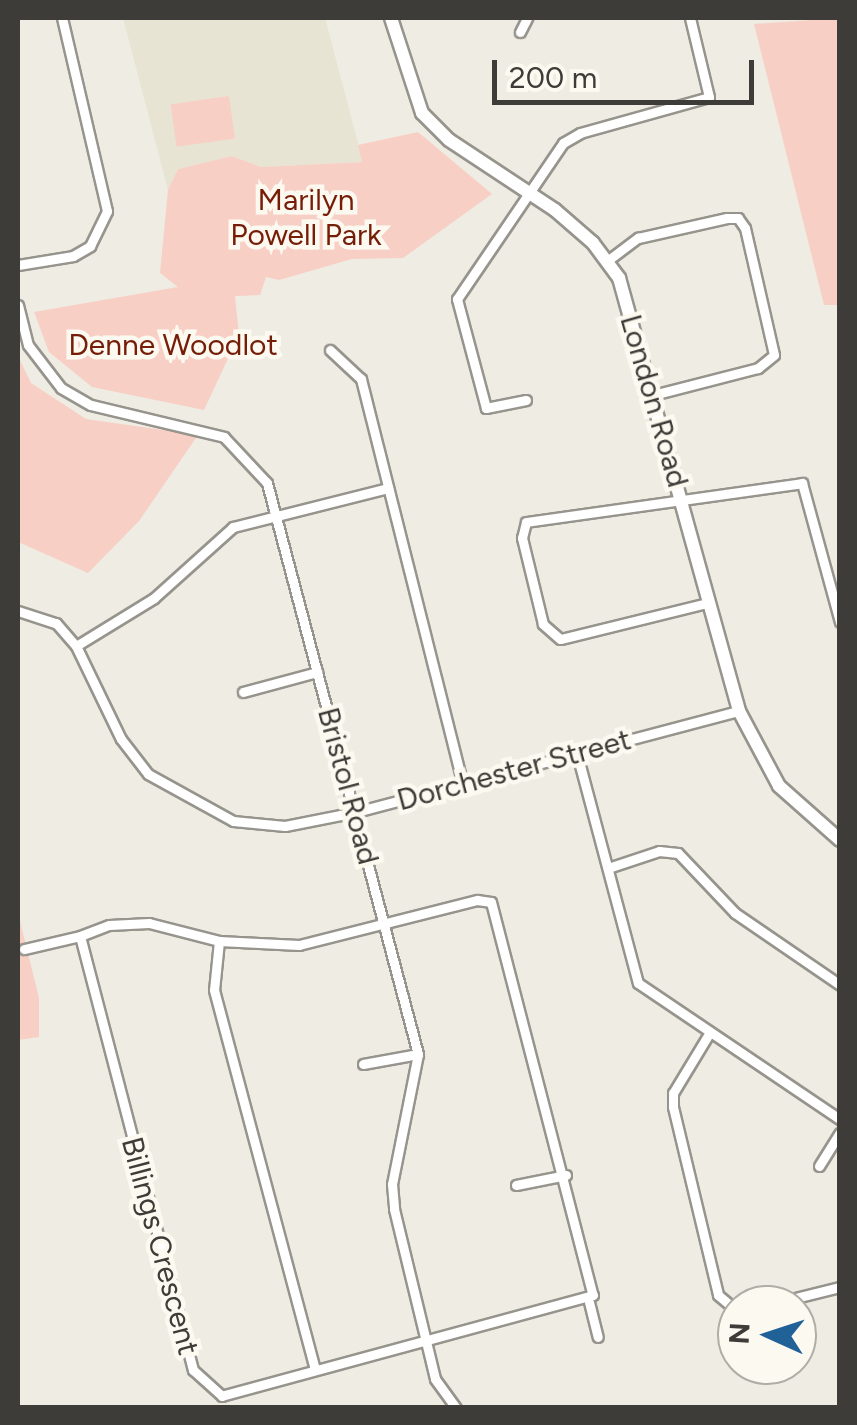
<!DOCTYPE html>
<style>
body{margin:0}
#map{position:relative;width:857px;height:1425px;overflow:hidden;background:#eeece3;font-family:Figtree,sans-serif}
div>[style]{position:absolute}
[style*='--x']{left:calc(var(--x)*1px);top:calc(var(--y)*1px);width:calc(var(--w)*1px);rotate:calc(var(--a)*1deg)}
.built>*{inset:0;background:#e8e4d3}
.green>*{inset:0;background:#f8cfc5;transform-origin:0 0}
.roads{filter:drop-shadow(2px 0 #96948c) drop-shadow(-2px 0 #96948c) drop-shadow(0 2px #96948c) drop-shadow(0 -2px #96948c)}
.street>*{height:9px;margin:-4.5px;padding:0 4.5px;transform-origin:4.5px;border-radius:4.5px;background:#fff}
.secondary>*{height:12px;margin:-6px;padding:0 6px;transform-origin:6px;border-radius:6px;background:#fff}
span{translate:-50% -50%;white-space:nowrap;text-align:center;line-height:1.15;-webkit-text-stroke:9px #fcf9f0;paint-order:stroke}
.park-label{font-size:30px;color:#761d08}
.street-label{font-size:30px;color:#3d3c38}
.frame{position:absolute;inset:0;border:20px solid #3d3c38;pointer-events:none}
.north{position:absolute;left:717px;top:1285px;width:100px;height:100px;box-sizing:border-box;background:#fcf9f0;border:2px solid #b0ada6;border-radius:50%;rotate:273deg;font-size:28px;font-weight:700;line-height:40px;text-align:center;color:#3d3c38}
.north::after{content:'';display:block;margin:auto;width:35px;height:45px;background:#206197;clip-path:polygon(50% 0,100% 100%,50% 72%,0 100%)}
.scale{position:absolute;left:492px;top:60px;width:262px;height:45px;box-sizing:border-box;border:5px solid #3d3c38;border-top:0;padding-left:12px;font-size:30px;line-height:35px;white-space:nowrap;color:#3d3c38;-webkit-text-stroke:8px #fcf9f0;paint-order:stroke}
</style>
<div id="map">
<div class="built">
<i style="clip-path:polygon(123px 18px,325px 18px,363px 162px,261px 167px,232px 156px,178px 169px,168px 190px)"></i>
</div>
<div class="green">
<i style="clip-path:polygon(840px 18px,839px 305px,824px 305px,754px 24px)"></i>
<i style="left:229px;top:96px;width:43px;height:59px;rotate:82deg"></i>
<i style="clip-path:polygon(418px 132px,492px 194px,403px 258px,352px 259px,279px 280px,266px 277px,260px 295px,235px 296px,239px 335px,204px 410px,92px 387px,49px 352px,34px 312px,178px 287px,160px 273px,168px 190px,178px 169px,232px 156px,261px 167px,362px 162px,358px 145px)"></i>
<i style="clip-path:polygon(18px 356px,31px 383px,86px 419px,198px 435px,139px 521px,88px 573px,18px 542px)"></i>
<i style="clip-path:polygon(18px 913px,39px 998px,39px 1037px,18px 1040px)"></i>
</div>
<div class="roads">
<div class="street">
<i style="--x:520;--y:32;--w:16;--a:-63"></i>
<i style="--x:607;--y:261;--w:39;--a:-37"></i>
<i style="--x:638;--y:238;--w:91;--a:-12.7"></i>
<i style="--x:727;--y:218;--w:11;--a:0"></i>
<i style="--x:738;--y:218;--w:12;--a:55"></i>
<i style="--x:745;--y:228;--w:130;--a:77.1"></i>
<i style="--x:774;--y:355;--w:21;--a:141"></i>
<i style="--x:758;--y:368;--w:108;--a:165.6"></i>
<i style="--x:18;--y:265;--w:56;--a:-9.3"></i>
<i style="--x:73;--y:256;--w:20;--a:-30"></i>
<i style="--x:90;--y:246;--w:39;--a:-64"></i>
<i style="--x:107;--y:211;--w:198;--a:-103.1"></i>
<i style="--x:18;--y:305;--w:41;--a:76"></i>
<i style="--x:28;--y:345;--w:54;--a:52.5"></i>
<i style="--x:61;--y:388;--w:34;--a:30"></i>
<i style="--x:91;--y:405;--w:137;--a:13.5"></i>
<i style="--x:224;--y:437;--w:63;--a:46.9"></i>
<i style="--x:267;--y:483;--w:591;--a:75.19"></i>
<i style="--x:418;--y:1054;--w:133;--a:101.3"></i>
<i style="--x:392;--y:1184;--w:25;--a:85"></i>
<i style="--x:394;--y:1209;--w:175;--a:76.4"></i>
<i style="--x:435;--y:1379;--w:36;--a:54"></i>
<i style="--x:330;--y:350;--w:42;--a:43.1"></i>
<i style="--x:361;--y:379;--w:418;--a:75.9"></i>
<i style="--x:526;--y:400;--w:41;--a:168.7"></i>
<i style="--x:486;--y:408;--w:113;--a:-104.9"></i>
<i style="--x:457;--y:299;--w:189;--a:-55.8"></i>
<i style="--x:563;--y:143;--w:20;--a:-30"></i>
<i style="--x:580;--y:133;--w:134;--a:-15.6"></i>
<i style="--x:709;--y:97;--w:81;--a:-103.5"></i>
<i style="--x:707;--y:603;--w:151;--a:166.2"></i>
<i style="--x:560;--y:639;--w:23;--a:-139"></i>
<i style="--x:543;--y:624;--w:89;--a:-103.7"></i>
<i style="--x:522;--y:538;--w:16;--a:-76"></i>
<i style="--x:526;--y:522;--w:279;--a:-8"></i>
<i style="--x:802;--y:483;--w:144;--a:74.7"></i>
<i style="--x:18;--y:611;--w:40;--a:18"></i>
<i style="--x:56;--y:623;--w:30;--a:49"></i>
<i style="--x:76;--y:646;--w:103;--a:64.2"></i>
<i style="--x:121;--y:739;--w:44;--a:52.4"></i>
<i style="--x:148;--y:774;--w:97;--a:28.9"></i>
<i style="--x:233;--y:821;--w:52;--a:5.5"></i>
<i style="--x:285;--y:826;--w:72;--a:-11.2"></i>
<i style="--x:356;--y:812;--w:396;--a:-14.8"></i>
<i style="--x:76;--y:646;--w:92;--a:-31.6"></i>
<i style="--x:154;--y:598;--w:106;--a:-41.9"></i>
<i style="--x:233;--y:527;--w:160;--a:-14.1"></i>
<i style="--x:243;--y:692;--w:77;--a:-15.1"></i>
<i style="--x:577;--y:754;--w:237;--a:75.1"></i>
<i style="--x:638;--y:983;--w:244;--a:34"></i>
<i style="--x:608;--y:868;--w:54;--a:-18.4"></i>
<i style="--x:659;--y:851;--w:19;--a:6"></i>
<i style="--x:678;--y:853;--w:83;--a:46.5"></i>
<i style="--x:735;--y:913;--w:127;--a:34.4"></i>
<i style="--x:477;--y:900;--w:14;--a:8"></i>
<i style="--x:491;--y:902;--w:406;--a:75.5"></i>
<i style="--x:593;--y:1295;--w:385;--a:164.8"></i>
<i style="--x:222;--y:1396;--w:39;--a:-138"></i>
<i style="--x:193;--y:1370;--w:448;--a:-104.6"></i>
<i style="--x:80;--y:936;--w:31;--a:-21"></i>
<i style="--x:109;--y:925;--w:40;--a:-2.9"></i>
<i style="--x:149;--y:923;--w:72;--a:14.4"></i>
<i style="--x:219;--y:941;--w:80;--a:2.9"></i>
<i style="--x:299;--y:945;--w:184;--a:-14.2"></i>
<i style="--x:219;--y:941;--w:49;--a:95.8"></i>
<i style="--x:214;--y:990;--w:390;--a:75.1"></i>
<i style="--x:24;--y:949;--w:57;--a:-13.1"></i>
<i style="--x:710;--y:1032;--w:71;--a:121.2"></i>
<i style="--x:673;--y:1093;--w:14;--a:90"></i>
<i style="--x:673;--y:1107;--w:193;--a:76.5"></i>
<i style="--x:718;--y:1295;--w:25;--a:40"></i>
<i style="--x:363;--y:1064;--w:56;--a:-10.3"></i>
<i style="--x:819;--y:1166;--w:39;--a:-58"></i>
<i style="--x:516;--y:1185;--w:51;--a:-11.3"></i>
<i style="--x:589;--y:1302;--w:36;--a:76"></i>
<i style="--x:767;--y:1305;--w:75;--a:-13.9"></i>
</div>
<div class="secondary">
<i style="--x:391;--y:18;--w:100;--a:71.9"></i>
<i style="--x:422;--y:113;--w:38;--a:45"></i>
<i style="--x:449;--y:140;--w:127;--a:33.4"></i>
<i style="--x:555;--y:210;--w:50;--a:41"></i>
<i style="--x:593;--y:243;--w:44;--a:53.4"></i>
<i style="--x:619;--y:278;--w:449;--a:74.5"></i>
<i style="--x:739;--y:711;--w:85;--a:61.9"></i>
<i style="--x:779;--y:786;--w:81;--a:41.5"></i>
</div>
</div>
<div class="park-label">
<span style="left:306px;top:217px">Marilyn<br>Powell Park</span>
<span style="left:173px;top:345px">Denne Woodlot</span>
</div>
<div class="street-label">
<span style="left:654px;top:401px;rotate:74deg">London Road</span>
<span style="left:514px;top:770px;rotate:-15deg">Dorchester Street</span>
<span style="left:348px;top:786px;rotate:75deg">Bristol Road</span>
<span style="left:160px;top:1246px;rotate:75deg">Billings Crescent</span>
</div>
<div class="frame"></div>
<div class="north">N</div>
<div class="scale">200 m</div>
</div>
